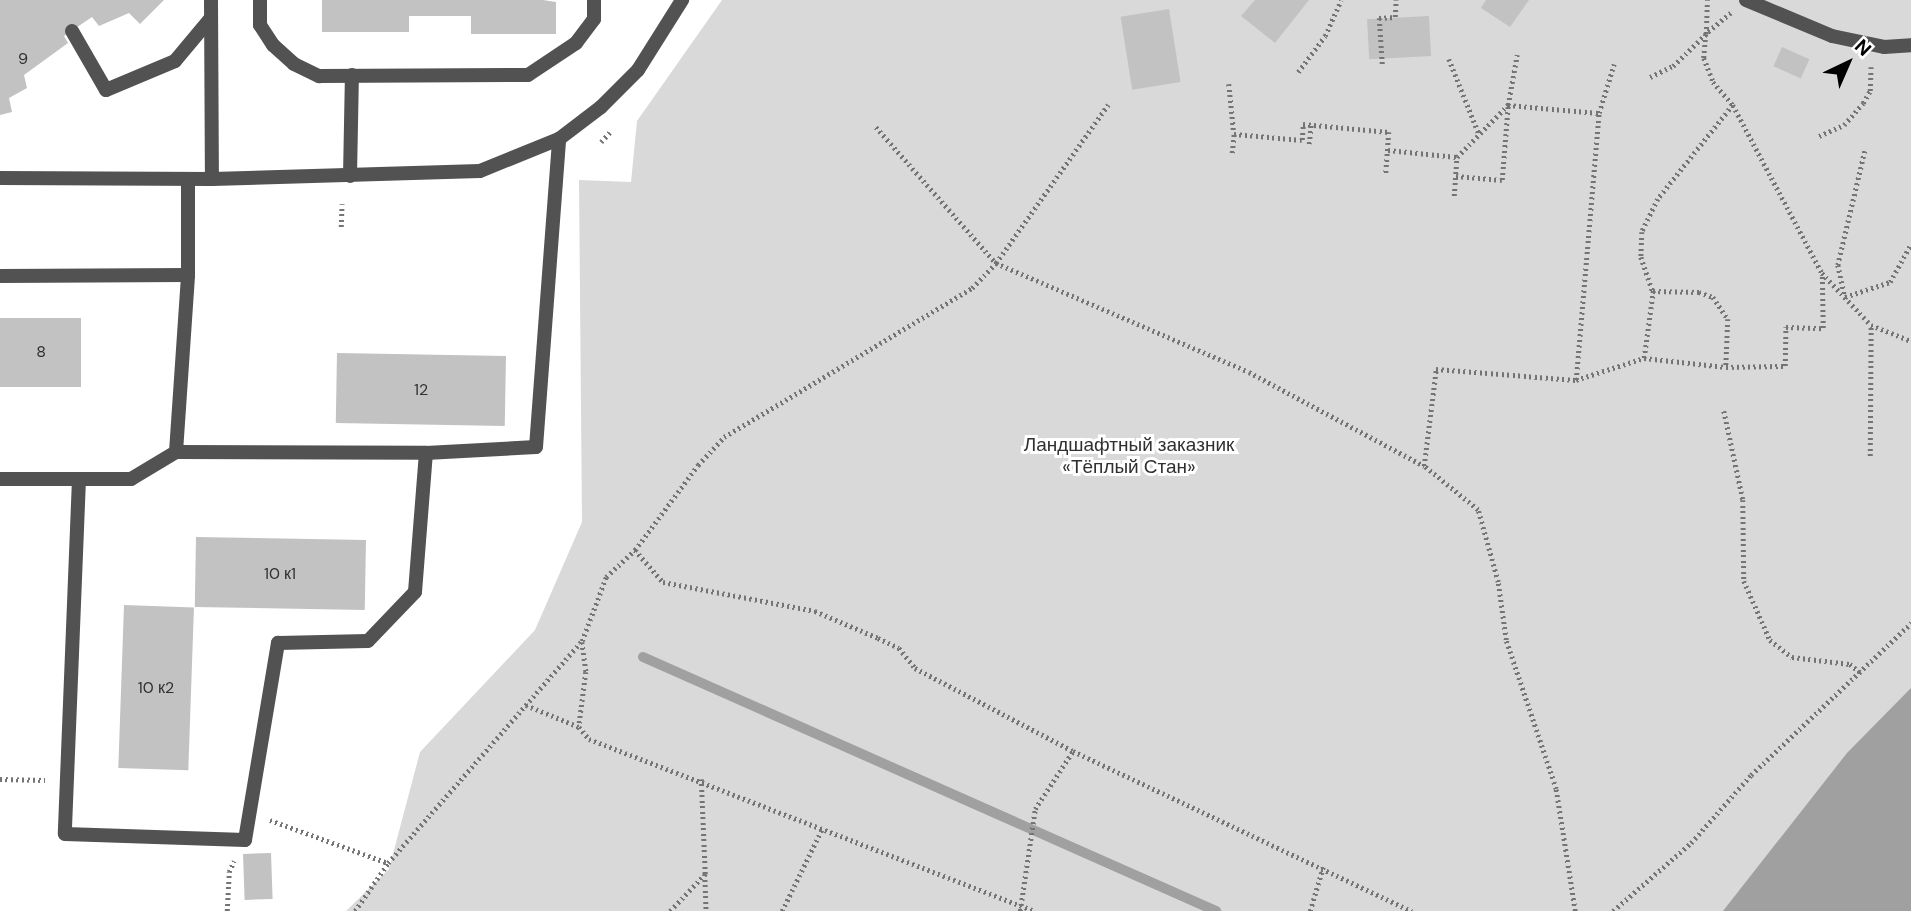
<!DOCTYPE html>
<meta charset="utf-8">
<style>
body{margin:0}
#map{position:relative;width:1911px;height:911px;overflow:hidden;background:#fff;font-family:"DM Sans",sans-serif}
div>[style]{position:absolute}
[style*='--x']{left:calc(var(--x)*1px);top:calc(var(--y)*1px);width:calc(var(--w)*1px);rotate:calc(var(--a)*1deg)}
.green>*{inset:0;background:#d9d9d9}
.water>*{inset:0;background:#a0a0a0}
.stream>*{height:10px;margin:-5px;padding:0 5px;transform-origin:5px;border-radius:5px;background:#a0a0a0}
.building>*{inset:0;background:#c2c2c2;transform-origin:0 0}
.path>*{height:4.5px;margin-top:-2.25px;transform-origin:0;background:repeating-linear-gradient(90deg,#747474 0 2px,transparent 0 5.5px)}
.lane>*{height:14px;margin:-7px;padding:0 7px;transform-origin:7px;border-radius:7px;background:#525252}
.street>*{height:14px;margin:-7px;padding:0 7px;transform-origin:7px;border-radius:7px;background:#525252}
span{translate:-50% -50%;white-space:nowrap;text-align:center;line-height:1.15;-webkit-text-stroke:6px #fff;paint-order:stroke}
.number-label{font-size:16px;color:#303030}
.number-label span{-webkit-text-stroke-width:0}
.park-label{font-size:19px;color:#303030}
.north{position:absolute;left:1813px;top:28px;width:70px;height:70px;-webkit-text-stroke:5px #fff;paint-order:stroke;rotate:44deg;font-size:19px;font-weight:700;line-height:28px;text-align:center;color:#000}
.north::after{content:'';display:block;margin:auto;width:24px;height:32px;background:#000;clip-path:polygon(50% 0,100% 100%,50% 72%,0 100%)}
</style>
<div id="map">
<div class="green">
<i style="clip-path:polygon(722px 0,1911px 0,1911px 911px,346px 911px,389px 869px,420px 752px,535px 630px,582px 522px,579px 180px,631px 182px,637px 121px)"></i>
</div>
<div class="water">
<i style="clip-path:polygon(1911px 688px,1911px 911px,1723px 911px,1847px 753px)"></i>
</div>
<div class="stream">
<i style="--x:643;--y:657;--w:627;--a:23.91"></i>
</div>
<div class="building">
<i style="clip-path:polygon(0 0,164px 0,140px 24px,129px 13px,99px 26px,92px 17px,64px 36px,68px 43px,24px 75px,27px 88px,9px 98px,12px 112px,0 115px)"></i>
<i style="clip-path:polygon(322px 0,543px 0,556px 2px,556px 34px,471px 34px,471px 16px,409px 16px,409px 32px,322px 32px)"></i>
<i style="clip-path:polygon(1255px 0,1309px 0,1275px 43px,1241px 16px)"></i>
<i style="clip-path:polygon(1486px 0,1529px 0,1510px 27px,1481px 8px)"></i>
<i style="left:1169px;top:9px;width:74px;height:49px;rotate:81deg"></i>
<i style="left:1429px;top:16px;width:40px;height:62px;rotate:87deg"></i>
<i style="left:1782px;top:47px;width:30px;height:21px;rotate:24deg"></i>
<i style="left:0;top:318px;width:81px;height:69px"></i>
<i style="left:337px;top:353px;width:169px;height:70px;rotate:1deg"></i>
<i style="left:196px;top:537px;width:170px;height:70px;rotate:1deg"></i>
<i style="left:124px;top:605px;width:70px;height:163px;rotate:2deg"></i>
<i style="left:271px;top:853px;width:46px;height:28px;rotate:88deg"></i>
</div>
<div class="path">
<i style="--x:1731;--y:13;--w:33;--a:140"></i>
<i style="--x:1706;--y:34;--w:24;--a:95"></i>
<i style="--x:1704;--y:58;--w:26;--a:69"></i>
<i style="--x:1713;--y:82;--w:30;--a:49"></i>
<i style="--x:1733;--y:105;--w:190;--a:62.1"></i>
<i style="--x:1822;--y:273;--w:71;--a:46.7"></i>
<i style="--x:1871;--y:325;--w:43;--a:21.8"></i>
<i style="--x:1395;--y:17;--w:17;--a:-87"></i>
<i style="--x:1449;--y:59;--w:81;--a:68.2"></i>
<i style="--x:1382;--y:64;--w:46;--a:-93.7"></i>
<i style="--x:1379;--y:18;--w:16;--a:-4"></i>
<i style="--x:1298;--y:72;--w:45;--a:-53.1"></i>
<i style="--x:1325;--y:36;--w:39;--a:-66"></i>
<i style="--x:1650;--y:77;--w:25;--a:-26"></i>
<i style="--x:1673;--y:66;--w:46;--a:-44.1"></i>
<i style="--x:1706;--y:34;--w:34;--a:-88"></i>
<i style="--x:1229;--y:84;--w:50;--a:84.3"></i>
<i style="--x:1733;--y:105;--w:120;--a:128.6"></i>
<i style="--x:1658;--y:199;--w:37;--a:116"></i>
<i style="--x:1642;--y:232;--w:25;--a:92"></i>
<i style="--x:1641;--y:257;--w:36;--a:71"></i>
<i style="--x:1653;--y:291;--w:46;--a:1.2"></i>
<i style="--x:1699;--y:292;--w:15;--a:20"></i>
<i style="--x:1713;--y:297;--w:27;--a:56"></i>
<i style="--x:1728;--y:319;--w:48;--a:92.4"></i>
<i style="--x:1726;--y:367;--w:59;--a:-1"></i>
<i style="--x:1785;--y:366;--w:39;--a:-89"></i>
<i style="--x:1786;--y:327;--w:37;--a:2"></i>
<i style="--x:1823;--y:328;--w:55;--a:-91"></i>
<i style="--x:876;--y:127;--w:181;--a:48.6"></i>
<i style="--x:996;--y:263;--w:275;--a:23.3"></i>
<i style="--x:1249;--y:372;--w:199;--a:28.2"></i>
<i style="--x:1819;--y:136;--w:27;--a:-24"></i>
<i style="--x:1844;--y:125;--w:29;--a:-49"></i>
<i style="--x:1863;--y:103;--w:14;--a:-60"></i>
<i style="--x:1870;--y:91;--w:24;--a:-88"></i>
<i style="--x:601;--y:142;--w:13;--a:-48"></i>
<i style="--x:1309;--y:144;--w:19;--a:-84"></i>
<i style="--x:1388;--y:150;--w:69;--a:5.8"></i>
<i style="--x:1865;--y:151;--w:117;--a:103.3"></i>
<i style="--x:1838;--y:265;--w:33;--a:78"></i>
<i style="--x:1845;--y:297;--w:47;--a:-18.4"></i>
<i style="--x:1890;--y:282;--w:43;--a:-61.1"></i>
<i style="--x:1232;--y:153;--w:19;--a:-84"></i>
<i style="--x:1234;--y:134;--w:68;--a:5"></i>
<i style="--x:1302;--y:140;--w:16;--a:-86"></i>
<i style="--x:1303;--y:124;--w:86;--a:5.3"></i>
<i style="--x:1389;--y:132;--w:41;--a:94.2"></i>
<i style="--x:1456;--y:176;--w:46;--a:5"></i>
<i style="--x:1502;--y:180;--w:75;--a:-85.4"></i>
<i style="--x:1508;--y:105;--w:91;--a:5"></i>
<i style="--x:1454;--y:196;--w:39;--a:-86"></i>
<i style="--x:1457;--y:157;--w:73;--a:-45.6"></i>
<i style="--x:1508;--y:105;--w:51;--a:-79.8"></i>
<i style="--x:341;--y:227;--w:23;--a:-88"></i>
<i style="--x:1644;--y:358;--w:68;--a:-82.3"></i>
<i style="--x:1576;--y:380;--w:71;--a:-17.9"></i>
<i style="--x:1644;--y:358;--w:82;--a:6.3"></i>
<i style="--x:1724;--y:411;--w:91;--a:77.9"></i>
<i style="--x:1743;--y:500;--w:81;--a:89.3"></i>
<i style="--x:1744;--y:581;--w:64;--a:66.2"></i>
<i style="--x:1770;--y:640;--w:28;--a:38"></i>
<i style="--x:1792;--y:657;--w:58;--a:6.9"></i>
<i style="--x:1850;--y:664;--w:13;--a:39"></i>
<i style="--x:1870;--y:456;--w:131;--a:-89.6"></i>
<i style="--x:635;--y:550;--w:43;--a:48.8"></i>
<i style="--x:663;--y:582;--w:155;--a:10.8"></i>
<i style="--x:815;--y:611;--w:69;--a:23.2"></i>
<i style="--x:878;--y:638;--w:23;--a:25"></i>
<i style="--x:899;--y:648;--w:26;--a:51"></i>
<i style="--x:915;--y:668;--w:178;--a:27.7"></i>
<i style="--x:1073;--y:751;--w:375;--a:25.3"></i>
<i style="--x:582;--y:642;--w:30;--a:82"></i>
<i style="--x:586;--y:672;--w:55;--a:97.3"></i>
<i style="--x:579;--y:727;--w:16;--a:50"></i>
<i style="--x:589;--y:739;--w:478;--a:21.1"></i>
<i style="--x:526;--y:705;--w:57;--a:22.5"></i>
<i style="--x:0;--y:779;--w:45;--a:1.3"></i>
<i style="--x:270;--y:820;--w:126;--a:20"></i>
<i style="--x:705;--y:874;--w:37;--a:88"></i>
<i style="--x:227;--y:911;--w:39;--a:-87"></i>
<i style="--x:229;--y:872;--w:12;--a:-66"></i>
<i style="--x:355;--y:911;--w:58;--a:-55.5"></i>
<i style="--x:388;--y:863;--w:295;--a:-48.9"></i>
<i style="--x:582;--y:641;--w:68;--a:-69.4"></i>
<i style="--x:606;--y:577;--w:40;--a:-43"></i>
<i style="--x:635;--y:550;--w:106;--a:-53.5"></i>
<i style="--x:698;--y:465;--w:38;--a:-47"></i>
<i style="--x:724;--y:437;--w:289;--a:-31"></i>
<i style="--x:972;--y:288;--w:35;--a:-46"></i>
<i style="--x:996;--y:263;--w:194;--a:-54.7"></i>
<i style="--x:670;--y:911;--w:51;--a:-46.6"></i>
<i style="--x:705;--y:874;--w:95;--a:-92.4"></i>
<i style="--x:782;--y:911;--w:93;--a:-64"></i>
<i style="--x:1020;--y:911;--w:103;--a:-81.6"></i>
<i style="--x:1035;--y:809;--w:69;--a:-56.8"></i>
<i style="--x:1310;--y:911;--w:46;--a:-73.5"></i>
<i style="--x:1575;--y:911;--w:123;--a:-98.9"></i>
<i style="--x:1556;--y:789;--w:157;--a:-108.6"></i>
<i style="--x:1506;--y:640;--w:59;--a:-97.9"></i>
<i style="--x:1498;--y:582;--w:75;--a:-105.5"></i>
<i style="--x:1478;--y:510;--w:70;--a:-140.8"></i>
<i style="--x:1424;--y:466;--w:98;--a:-82.9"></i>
<i style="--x:1436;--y:369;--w:140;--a:4.5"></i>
<i style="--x:1576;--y:380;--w:268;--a:-85.1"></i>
<i style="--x:1599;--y:113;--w:51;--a:-73"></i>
<i style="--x:1613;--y:911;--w:103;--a:-41.1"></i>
<i style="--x:1691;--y:843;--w:91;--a:-48.6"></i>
<i style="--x:1751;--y:775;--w:221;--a:-43.5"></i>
</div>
<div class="lane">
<i style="--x:211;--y:0;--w:179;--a:89.7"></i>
<i style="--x:260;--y:0;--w:25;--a:90"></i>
<i style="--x:260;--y:25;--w:24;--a:57"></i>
<i style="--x:273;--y:45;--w:28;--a:42"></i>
<i style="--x:294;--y:64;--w:28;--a:26"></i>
<i style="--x:319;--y:76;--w:209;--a:-0.3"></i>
<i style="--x:528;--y:75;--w:58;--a:-33.7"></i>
<i style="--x:576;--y:43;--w:30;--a:-53"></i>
<i style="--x:594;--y:19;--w:19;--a:-90"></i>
<i style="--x:1746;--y:0;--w:93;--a:22.7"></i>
<i style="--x:1832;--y:36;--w:53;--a:11.9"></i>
<i style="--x:1884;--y:47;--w:27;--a:-4"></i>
<i style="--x:72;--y:31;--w:68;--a:60"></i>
<i style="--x:106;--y:90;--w:75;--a:-22.8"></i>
<i style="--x:175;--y:61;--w:56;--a:-50.1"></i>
<i style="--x:350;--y:176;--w:101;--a:-88.9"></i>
<i style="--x:0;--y:276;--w:188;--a:-0.3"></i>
<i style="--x:176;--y:452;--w:250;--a:0.2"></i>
<i style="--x:0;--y:479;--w:131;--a:0"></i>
<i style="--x:131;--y:479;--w:52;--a:-31"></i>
<i style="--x:176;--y:452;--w:177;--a:-86.1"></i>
<i style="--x:188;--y:275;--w:96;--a:-90"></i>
<i style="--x:79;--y:479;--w:355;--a:92.3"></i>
<i style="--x:65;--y:834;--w:180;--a:1.9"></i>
<i style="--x:245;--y:840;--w:200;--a:-80.5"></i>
<i style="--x:278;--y:643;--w:90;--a:-1.3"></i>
<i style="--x:368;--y:641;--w:68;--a:-46.2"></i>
<i style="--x:415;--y:592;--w:139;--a:-85.5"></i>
<i style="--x:426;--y:453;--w:110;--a:-3.1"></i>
<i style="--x:536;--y:447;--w:309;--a:-85.7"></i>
</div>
<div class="street">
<i style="--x:0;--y:178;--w:212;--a:0.3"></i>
<i style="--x:212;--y:179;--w:268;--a:-1.7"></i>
<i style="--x:480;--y:171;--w:85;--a:-22.1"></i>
<i style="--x:559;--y:139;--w:53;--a:-37.3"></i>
<i style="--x:601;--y:107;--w:52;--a:-45"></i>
<i style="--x:638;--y:70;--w:83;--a:-57.8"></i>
</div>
<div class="number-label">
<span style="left:23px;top:59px">9</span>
<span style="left:41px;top:352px">8</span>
<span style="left:421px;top:390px">12</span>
<span style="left:280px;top:574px">10 к1</span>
<span style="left:156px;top:688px">10 к2</span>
</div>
<div class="park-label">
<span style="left:1129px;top:456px">Ландшафтный заказник<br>«Тёплый Стан»</span>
</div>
<div class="north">N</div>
</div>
